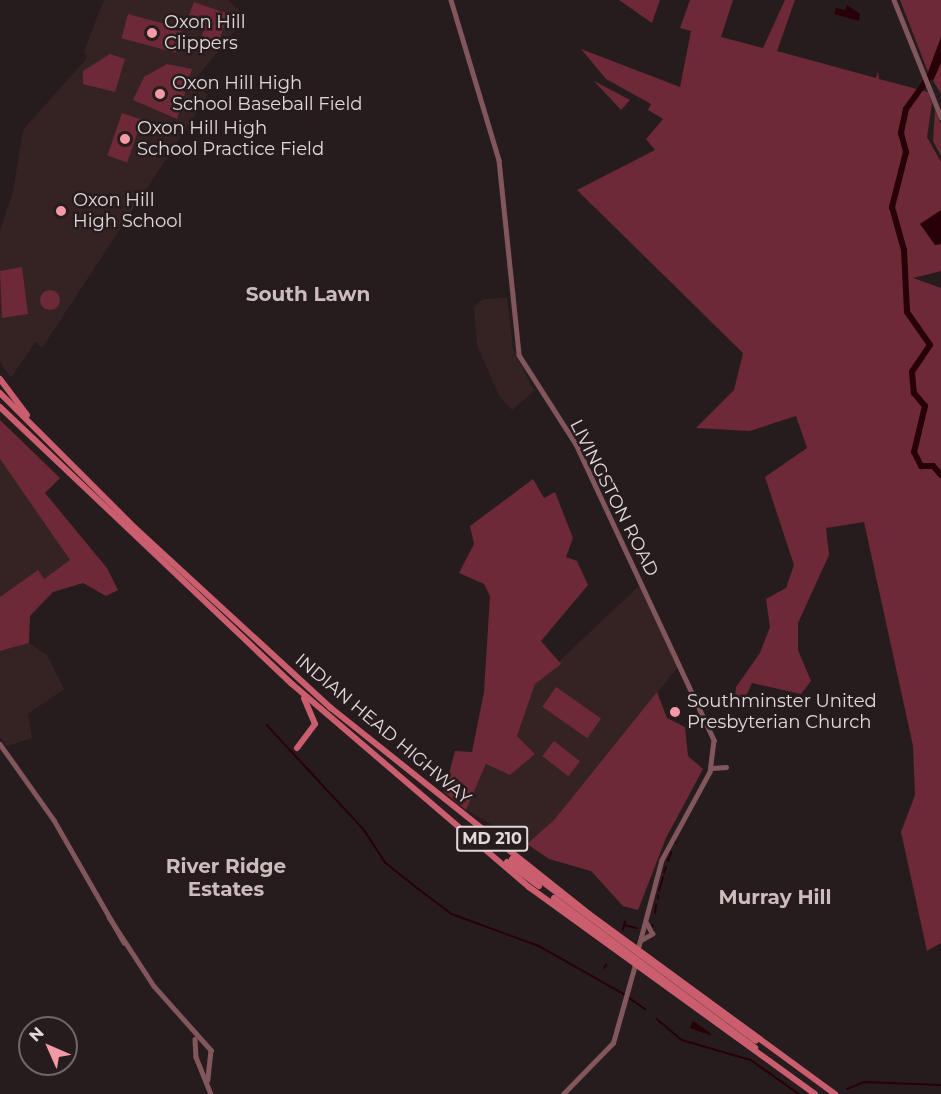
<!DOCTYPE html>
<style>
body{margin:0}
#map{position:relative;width:941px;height:1094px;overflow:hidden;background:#271c1d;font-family:Montserrat,sans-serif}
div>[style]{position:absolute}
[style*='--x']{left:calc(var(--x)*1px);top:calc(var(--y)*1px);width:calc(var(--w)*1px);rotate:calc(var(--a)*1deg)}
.built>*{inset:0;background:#352324}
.green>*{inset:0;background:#6d2935;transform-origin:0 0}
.round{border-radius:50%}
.water>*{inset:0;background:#270008}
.stream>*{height:1.5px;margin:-0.75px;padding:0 0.75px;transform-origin:0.75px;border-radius:0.75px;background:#270008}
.river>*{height:6px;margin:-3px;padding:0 3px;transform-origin:3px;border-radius:3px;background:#270008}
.secondary>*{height:4.5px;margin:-2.25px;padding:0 2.25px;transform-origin:2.25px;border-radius:2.25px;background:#81575c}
.highway>*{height:6px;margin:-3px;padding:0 3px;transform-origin:3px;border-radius:3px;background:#ca5e6e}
.dots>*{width:16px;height:16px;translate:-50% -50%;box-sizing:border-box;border:3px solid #271c1d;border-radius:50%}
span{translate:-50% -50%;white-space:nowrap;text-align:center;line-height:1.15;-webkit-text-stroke:5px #271c1d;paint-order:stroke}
.shield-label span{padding:2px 4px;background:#271c1d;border:2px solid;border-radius:4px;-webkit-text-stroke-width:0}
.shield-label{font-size:16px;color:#e0d8d9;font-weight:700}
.poi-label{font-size:18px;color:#e0d8d9}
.left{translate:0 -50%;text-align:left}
.street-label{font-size:18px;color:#e0d8d9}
.neighbourhood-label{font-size:20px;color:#ccbcbd;font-weight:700}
.north{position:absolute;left:18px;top:1016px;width:60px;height:60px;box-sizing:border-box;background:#271c1d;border:2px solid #716768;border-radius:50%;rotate:315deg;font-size:16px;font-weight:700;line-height:24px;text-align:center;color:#e0d8d9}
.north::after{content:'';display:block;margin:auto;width:21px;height:27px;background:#f49aa4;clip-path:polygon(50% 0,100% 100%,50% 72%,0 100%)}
</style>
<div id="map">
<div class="built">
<i style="clip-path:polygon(104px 0,228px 0,246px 17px,193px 82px,208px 95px,42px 348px,35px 342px,11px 378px,0 362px,0 230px,13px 191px,23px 130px,87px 58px,84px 51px)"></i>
<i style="clip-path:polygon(507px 298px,513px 349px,534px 391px,512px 410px,499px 396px,477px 345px,474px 306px,484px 299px)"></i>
<i style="clip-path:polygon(0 459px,70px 560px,44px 579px,37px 571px,0 597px)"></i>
<i style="clip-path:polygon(639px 586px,678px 667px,554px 820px,527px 844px,466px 810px,486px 764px,535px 754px,517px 736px,535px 684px)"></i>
<i style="clip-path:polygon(29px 643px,47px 655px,64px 689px,28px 714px,32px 738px,7px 746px,0 737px,0 651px)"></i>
</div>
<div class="green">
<i style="clip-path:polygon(619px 0,660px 0,652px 23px)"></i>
<i style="clip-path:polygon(690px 0,733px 0,721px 37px,763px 48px,785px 0,795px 0,777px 51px,876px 78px,878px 71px,879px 79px,928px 92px,932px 103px,927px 137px,941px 162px,941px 271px,913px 278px,941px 288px,941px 943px,927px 951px,901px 832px,915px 795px,913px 746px,864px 522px,826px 528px,829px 555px,798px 623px,798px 650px,811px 681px,801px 694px,752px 683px,743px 703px,735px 700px,736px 687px,760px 653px,770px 627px,766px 599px,786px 588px,794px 565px,765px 477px,807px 448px,796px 416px,750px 431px,696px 428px,734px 390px,743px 353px,577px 190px,655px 150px,646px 139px,663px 119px,648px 110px,651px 104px,606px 79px,581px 49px,680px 87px,691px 31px,680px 28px)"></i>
<i style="clip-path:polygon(900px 0,941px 0,941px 94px,928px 72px)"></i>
<i style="clip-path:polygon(194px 2px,228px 14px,218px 44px,201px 38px,206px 24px,188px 18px)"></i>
<i style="left:128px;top:14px;width:56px;height:25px;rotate:15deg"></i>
<i style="clip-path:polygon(110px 54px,125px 59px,115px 92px,83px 84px,83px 71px)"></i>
<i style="clip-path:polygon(167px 64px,192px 69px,177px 119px,133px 100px,144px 77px)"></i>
<i style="clip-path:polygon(594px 81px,630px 100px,621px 110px)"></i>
<i style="clip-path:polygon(935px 110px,941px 124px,941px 156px,933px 141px)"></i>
<i style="left:122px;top:113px;width:21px;height:45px;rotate:19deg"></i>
<i style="clip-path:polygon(22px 267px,28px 314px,2px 318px,0 271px)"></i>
<i class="round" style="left:40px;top:290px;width:20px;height:20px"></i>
<i style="clip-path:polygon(0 420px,60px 478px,45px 493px,107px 568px,118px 590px,106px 596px,83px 583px,53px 592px,30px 616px,29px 643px,0 651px,0 597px,38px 570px,44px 579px,70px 560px,0 459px)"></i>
<i style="clip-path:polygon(533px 479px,544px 498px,555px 492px,573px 538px,566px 557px,577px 561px,588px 585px,541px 641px,561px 664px,535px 684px,517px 736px,535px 754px,510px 775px,486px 764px,466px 810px,444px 792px,455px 751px,472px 752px,484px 692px,490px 596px,484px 584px,459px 573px,474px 544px,470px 526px)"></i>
<i style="left:556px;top:687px;width:55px;height:24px;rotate:35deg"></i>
<i style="clip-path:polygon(657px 692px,667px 718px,685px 727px,688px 756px,703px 769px,666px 838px,638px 910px,623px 906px,591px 871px,549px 859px,527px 844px,554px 820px)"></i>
<i style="left:554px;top:741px;width:33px;height:19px;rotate:38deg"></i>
</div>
<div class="water">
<i style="clip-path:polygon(847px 5px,860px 14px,859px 21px,834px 14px,836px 8px,845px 10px)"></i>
<i style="clip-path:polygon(941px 37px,941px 63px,933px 81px,928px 72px)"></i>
<i style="clip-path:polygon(941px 210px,941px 244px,935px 245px,920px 224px)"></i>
<i style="clip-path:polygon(693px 1021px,709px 1032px,712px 1036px,690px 1028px)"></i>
</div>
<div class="stream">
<i style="--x:267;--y:725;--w:144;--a:47.2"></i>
<i style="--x:365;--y:831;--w:38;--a:57"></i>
<i style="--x:386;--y:863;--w:43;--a:38.5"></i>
<i style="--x:420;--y:890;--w:40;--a:37"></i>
<i style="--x:452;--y:914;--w:93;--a:20.2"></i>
<i style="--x:539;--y:946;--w:98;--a:29.5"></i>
<i style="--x:675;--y:843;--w:4;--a:-90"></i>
<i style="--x:668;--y:861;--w:9;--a:-69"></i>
<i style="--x:664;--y:873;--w:6;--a:-72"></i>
<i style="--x:659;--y:891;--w:14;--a:-73"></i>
<i style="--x:658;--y:899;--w:3;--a:-90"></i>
<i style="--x:655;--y:913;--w:8;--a:-83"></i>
<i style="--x:624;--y:925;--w:13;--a:13"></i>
<i style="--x:652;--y:926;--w:1;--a:-45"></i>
<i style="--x:623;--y:930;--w:8;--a:-76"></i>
<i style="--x:604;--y:968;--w:4;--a:-56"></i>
<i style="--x:628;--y:997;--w:21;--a:35"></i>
<i style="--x:657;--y:1019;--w:33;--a:40"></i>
<i style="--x:682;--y:1040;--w:72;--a:16.2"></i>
<i style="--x:751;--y:1060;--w:59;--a:35.3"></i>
<i style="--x:847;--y:1089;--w:18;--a:-22"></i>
<i style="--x:864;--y:1082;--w:77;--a:2.2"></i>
</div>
<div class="river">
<i style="--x:934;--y:70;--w:48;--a:125.7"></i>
<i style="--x:906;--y:109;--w:25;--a:102"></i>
<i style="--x:901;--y:133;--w:20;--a:75"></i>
<i style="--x:906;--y:152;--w:57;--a:104.3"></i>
<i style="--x:892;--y:207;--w:45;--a:74.4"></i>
<i style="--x:904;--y:250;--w:62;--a:87.2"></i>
<i style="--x:907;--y:312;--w:40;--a:55.1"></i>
<i style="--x:930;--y:345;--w:32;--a:124"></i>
<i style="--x:912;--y:372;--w:21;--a:85"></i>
<i style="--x:914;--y:393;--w:17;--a:50"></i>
<i style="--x:925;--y:406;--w:47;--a:103.4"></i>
<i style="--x:914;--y:452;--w:16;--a:63"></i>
<i style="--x:921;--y:466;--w:12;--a:0"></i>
<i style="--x:933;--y:466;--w:12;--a:48"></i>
</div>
<div class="secondary">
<i style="--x:451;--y:0;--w:167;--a:73.3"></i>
<i style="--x:499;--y:160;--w:196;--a:84.1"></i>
<i style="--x:519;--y:355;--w:106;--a:57.4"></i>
<i style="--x:576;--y:444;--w:327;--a:65"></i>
<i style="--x:714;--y:740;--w:32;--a:97"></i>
<i style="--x:710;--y:772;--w:100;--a:118.6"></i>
<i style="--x:662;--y:860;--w:93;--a:104.9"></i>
<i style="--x:894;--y:0;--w:126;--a:68.1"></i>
<i style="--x:0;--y:744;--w:93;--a:54.6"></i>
<i style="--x:54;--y:820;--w:141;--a:60.2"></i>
<i style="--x:712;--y:768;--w:14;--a:-4"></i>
<i style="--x:109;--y:917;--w:82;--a:56.9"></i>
<i style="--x:154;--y:986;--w:86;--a:48.3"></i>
<i style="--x:211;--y:1050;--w:30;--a:96"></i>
<i style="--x:641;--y:940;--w:13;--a:-29"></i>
<i style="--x:652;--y:934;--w:11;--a:-117"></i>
<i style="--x:195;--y:1039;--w:18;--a:87"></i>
<i style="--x:196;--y:1057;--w:40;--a:68"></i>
<i style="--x:563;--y:1094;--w:71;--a:-45.6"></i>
<i style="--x:613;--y:1043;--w:85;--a:-74.3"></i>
</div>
<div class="highway">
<i style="--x:0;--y:379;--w:45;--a:53.1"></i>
<i style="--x:0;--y:393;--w:191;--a:45"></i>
<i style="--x:135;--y:528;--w:266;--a:42.6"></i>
<i style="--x:331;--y:708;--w:330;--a:38.6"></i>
<i style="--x:589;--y:914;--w:305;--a:36.2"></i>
<i style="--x:0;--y:407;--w:402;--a:43.5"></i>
<i style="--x:292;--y:684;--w:312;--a:40.6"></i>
<i style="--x:529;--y:887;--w:353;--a:35.9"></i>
<i style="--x:297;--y:748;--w:30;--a:-53"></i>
<i style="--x:315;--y:724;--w:28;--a:-113"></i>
<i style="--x:512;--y:859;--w:304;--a:36.7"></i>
<i style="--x:507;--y:862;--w:40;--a:37"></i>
<i style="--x:554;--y:898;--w:251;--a:36.7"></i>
</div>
<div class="dots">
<i style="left:152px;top:33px;background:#f49aa4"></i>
<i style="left:160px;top:94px;background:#f49aa4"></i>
<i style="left:125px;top:139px;background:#f49aa4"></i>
<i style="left:61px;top:211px;background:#f49aa4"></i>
<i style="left:675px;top:712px;background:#f49aa4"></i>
</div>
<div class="shield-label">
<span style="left:492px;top:839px">MD 210</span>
</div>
<div class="poi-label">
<span class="left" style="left:164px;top:33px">Oxon Hill<br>Clippers</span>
<span class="left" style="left:172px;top:94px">Oxon Hill High<br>School Baseball Field</span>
<span class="left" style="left:137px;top:139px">Oxon Hill High<br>School Practice Field</span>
<span class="left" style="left:73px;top:211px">Oxon Hill<br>High School</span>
<span class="left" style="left:687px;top:712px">Southminster United<br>Presbyterian Church</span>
</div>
<div class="street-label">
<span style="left:614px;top:498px;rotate:63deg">LIVINGSTON ROAD</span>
<span style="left:383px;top:729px;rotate:40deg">INDIAN HEAD HIGHWAY</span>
</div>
<div class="neighbourhood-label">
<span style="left:308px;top:294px">South Lawn</span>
<span style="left:226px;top:878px">River Ridge<br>Estates</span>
<span style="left:775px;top:897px">Murray Hill</span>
</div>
<div class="north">N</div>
</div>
